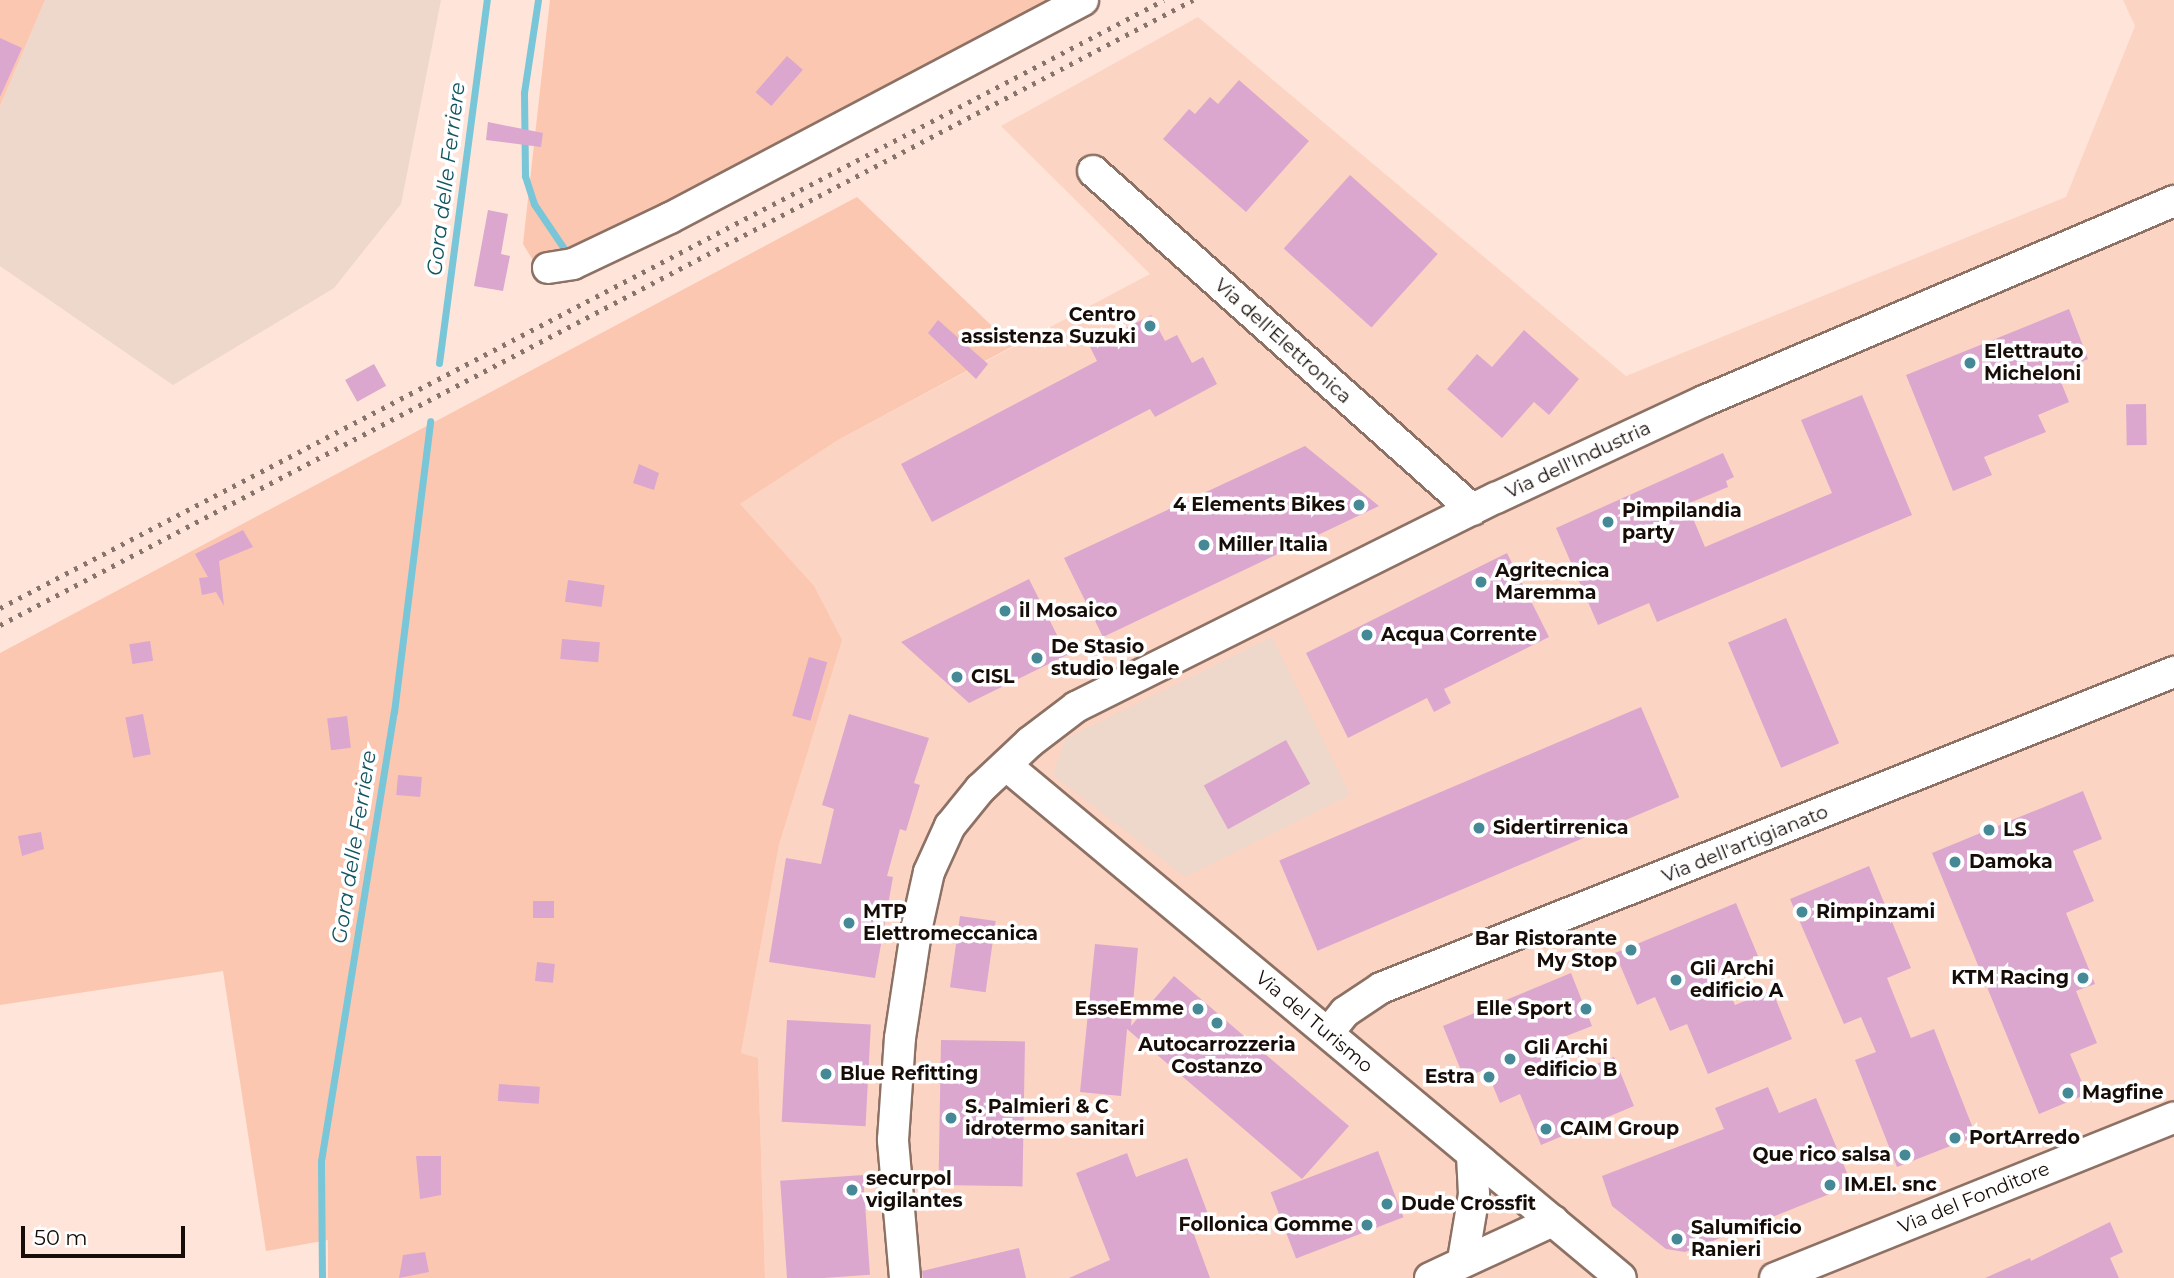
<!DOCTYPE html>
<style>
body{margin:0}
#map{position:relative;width:2174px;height:1278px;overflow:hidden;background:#ffe4d9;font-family:Montserrat,sans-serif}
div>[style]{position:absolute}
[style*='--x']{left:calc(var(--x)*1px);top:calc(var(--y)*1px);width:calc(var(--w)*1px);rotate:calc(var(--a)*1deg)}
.built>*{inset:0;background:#fcd4c3}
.industrial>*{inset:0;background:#eed7cb}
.green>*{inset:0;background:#fcc7b0}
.stream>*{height:7px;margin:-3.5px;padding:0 3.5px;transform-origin:3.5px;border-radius:3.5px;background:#79c6d9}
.building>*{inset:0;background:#dba7cf;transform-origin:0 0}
.roads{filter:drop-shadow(2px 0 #8d7164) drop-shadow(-2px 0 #8d7164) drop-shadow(0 2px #8d7164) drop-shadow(0 -2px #8d7164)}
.minor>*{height:30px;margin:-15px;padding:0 15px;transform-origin:15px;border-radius:15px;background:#fff}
.rail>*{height:5px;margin-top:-2.5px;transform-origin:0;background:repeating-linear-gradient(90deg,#87756d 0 3.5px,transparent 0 10.5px)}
.dots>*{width:19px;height:19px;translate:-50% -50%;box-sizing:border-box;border:4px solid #fff;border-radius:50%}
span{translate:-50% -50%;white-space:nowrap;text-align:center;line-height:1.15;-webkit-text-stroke:7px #fff;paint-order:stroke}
.poi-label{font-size:19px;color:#170d08;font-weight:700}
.right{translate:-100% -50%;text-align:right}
.left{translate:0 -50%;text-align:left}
.street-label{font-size:19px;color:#170d08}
.water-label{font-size:21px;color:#125562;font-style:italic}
.scale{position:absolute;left:21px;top:1226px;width:164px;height:32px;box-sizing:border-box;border:4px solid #170d08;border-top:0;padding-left:9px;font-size:21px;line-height:24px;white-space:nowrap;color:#170d08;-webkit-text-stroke:5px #fff;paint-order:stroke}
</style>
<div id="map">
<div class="built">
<i style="clip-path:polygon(2123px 0,2174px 0,2174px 1278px,765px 1278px,758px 1059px,741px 1053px,779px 845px,808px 750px,740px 504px,838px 440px,1150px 274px,1001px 126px,1198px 17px,1626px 376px,2066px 197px,2135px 26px)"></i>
</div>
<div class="industrial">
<i style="clip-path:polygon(45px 0,441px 0,401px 204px,334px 288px,173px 385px,0 266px,0 106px)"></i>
<i style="clip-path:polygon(1272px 637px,1350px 795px,1185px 877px,1053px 775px,1065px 739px)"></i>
</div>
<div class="green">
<i style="clip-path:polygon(0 0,45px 0,0 106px)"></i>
<i style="clip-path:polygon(550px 0,1072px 0,548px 285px,523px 244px)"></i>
<i style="clip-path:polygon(857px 197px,1013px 346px,838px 440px,740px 504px,814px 586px,842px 640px,779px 845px,741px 1053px,758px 1058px,765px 1278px,328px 1278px,328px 1240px,266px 1251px,223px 971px,0 1005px,0 653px)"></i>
</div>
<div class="stream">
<i style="--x:538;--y:0;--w:94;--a:98.6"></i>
<i style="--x:524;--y:93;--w:83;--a:89.3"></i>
<i style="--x:525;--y:176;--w:29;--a:72"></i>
<i style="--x:534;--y:204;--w:55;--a:56"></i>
<i style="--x:439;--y:363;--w:366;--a:-82.5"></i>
<i style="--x:322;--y:1278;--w:117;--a:-90.5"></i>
<i style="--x:321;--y:1161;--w:455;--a:-80.8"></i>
<i style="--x:394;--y:712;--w:293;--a:-82.9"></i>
</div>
<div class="building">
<i style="clip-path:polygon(0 38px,22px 48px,0 97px)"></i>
<i style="left:787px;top:56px;width:21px;height:48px;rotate:41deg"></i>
<i style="clip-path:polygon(1239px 80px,1309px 141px,1246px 212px,1163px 139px,1189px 109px,1195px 114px,1210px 97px,1218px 104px)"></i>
<i style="clip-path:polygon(488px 122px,543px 133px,541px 147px,486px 140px)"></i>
<i style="left:1350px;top:175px;width:118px;height:99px;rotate:42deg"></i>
<i style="clip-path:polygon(488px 210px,508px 214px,501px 254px,510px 256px,503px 291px,474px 286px)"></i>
<i style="clip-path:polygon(2069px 309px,2088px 359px,2057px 372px,2069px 402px,2038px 415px,2046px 432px,1984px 457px,1992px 475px,1953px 491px,1906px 375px)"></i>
<i style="clip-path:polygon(1151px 315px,1165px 341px,1177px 335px,1192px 363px,1203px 357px,1217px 384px,1155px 417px,1150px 409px,932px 522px,901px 464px,1097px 361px,1090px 347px)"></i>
<i style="clip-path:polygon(938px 320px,988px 364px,976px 379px,928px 333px)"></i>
<i style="clip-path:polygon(1524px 330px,1579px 379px,1549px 415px,1534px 402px,1502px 438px,1447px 389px,1477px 354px,1492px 367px)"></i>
<i style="left:374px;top:364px;width:25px;height:33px;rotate:61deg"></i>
<i style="clip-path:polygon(1862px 395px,1912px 515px,1657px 622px,1649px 603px,1598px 625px,1556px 528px,1723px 453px,1734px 477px,1726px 481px,1728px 487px,1687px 504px,1705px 547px,1832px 493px,1801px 420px)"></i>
<i style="left:2146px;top:404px;width:41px;height:20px;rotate:89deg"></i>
<i style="clip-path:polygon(1305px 446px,1379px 506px,1103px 637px,1064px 558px)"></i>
<i style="clip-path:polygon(639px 464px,659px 473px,654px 490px,633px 483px)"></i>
<i style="clip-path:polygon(243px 530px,253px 547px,219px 561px,224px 606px,216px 592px,202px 595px,199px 578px,208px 577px,195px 554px)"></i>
<i style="clip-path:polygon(1507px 553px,1549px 637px,1444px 689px,1451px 703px,1434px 712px,1427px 698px,1348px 738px,1306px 653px)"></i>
<i style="clip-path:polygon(1029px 579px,1067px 655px,969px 703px,901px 642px)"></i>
<i style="left:568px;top:580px;width:37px;height:22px;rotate:8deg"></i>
<i style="left:1786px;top:618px;width:136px;height:63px;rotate:67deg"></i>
<i style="left:562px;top:639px;width:38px;height:20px;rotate:5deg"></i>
<i style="left:150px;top:641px;width:20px;height:21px;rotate:81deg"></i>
<i style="left:809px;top:657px;width:19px;height:61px;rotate:16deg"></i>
<i style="left:1641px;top:707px;width:98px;height:393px;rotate:67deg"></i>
<i style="left:143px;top:714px;width:41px;height:18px;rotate:79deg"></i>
<i style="clip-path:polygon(849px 714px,929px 738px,914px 783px,920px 785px,906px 831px,900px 829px,887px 876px,893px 877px,875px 978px,769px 962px,786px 858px,821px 864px,834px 809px,822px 805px)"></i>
<i style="left:347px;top:716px;width:32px;height:20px;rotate:83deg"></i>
<i style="left:1286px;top:740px;width:50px;height:94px;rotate:61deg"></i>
<i style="left:398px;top:775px;width:24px;height:20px;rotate:5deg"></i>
<i style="clip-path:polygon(2083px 791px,2102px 839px,2073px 851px,2094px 901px,2066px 913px,2095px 984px,2076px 991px,2097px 1043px,2070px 1054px,2087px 1094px,2039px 1114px,1932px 853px)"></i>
<i style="clip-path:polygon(41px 832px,44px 849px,22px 856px,18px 836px)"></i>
<i style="clip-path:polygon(1869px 866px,1911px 968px,1887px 978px,1911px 1038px,1934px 1029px,1976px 1136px,1897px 1167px,1855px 1060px,1876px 1052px,1861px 1017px,1844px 1024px,1790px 899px)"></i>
<i style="left:533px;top:901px;width:21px;height:17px"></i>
<i style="clip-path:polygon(1736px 903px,1758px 956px,1721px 971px,1735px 1005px,1772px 990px,1792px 1039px,1708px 1074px,1687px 1024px,1670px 1031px,1655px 997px,1637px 1005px,1615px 953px)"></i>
<i style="left:960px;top:916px;width:36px;height:72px;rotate:8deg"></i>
<i style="clip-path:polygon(1095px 944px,1138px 948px,1131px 1026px,1174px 976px,1349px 1126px,1302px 1179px,1127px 1029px,1121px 1096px,1080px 1092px)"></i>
<i style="left:537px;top:962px;width:18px;height:19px;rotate:6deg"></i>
<i style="clip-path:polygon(1571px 973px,1592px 1026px,1556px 1040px,1570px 1074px,1614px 1057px,1634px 1106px,1541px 1145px,1520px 1094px,1500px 1103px,1486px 1069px,1464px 1078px,1443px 1026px)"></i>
<i style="left:787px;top:1020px;width:84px;height:102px;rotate:3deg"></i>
<i style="left:941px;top:1040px;width:84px;height:145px;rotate:1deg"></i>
<i style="left:499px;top:1084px;width:41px;height:17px;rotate:4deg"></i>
<i style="clip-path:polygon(1768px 1087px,1779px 1113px,1816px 1098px,1852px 1185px,1685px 1252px,1666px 1249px,1612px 1206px,1602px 1176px,1724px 1129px,1715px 1108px)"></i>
<i style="left:1378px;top:1151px;width:71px;height:115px;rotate:69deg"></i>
<i style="clip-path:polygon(1127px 1153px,1136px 1177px,1187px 1158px,1211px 1222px,1192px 1229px,1210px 1278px,1069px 1278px,1110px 1260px,1076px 1173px)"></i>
<i style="clip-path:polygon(416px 1156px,441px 1156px,441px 1195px,420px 1199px)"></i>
<i style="left:863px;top:1175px;width:100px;height:83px;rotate:86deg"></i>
<i style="clip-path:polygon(2110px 1222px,2123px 1252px,2110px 1258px,2119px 1278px,1985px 1278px,2030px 1258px,2031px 1261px)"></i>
<i style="clip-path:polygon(1019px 1248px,1026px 1278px,923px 1278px,922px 1271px)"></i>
<i style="clip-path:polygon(425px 1252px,429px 1272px,399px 1278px,403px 1255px)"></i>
</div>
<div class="roads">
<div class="minor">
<i style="--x:1093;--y:171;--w:509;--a:41.74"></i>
<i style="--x:548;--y:268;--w:25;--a:-9"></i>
<i style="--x:573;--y:264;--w:107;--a:-25.4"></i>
<i style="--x:670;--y:218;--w:467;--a:-27.8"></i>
<i style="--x:1007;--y:766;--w:799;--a:39.82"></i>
<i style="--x:1328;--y:1033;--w:27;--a:-51"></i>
<i style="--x:1345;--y:1012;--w:43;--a:-33.7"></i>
<i style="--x:1381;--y:988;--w:854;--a:-21.73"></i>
<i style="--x:1463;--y:1260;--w:67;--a:-80.5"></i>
<i style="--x:1474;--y:1194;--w:39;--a:-93"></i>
<i style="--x:905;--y:1278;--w:139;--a:-95"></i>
<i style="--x:893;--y:1140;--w:102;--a:-86.1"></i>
<i style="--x:900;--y:1038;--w:113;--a:-81.4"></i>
<i style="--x:917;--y:926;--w:55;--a:-77.5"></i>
<i style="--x:929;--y:872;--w:51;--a:-65.5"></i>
<i style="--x:950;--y:826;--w:48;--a:-51"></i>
<i style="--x:980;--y:789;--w:69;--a:-43.2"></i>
<i style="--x:1030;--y:742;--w:58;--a:-37.3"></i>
<i style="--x:1076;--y:707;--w:469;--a:-26.5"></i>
<i style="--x:1496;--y:498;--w:230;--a:-25"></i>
<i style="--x:1704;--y:401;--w:511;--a:-23.05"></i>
<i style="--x:1430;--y:1278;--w:136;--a:-24.9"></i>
<i style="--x:1775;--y:1278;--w:430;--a:-21.9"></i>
</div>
</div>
<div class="rail">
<i style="--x:0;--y:608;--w:1313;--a:-27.58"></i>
<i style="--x:0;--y:625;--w:1347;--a:-27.65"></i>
</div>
<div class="dots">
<i style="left:1150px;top:326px;background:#448995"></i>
<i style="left:1970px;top:363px;background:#448995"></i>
<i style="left:1359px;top:505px;background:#448995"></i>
<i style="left:1608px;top:522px;background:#448995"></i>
<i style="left:1204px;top:545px;background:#448995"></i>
<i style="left:1481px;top:582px;background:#448995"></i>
<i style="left:1005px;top:611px;background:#448995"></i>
<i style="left:1367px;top:635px;background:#448995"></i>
<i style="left:1037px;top:658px;background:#448995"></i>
<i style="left:957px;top:677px;background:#448995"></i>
<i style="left:1479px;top:828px;background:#448995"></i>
<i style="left:1989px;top:830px;background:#448995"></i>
<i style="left:1955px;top:862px;background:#448995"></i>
<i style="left:1802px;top:912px;background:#448995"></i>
<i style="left:849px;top:923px;background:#448995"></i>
<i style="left:1631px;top:950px;background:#448995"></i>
<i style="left:2083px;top:978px;background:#448995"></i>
<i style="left:1676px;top:980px;background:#448995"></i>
<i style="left:1198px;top:1009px;background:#448995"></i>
<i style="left:1586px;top:1009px;background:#448995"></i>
<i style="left:1217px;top:1023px;background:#448995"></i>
<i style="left:1510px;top:1059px;background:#448995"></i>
<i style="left:826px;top:1074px;background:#448995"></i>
<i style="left:1489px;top:1077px;background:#448995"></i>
<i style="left:2068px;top:1093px;background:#448995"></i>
<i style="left:951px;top:1118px;background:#448995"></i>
<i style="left:1546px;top:1129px;background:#448995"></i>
<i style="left:1955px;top:1138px;background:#448995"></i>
<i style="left:1905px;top:1155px;background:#448995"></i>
<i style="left:1830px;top:1185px;background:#448995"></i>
<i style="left:852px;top:1190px;background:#448995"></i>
<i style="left:1387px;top:1204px;background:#448995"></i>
<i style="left:1367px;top:1225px;background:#448995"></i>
<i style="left:1677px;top:1239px;background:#448995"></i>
</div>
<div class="poi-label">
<span class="right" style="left:1136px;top:326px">Centro<br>assistenza Suzuki</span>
<span class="left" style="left:1984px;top:363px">Elettrauto<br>Micheloni</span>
<span class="right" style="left:1345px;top:505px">4 Elements Bikes</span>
<span class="left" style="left:1622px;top:522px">Pimpilandia<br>party</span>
<span class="left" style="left:1218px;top:545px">Miller Italia</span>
<span class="left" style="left:1495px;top:582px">Agritecnica<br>Maremma</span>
<span class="left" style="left:1019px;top:611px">il Mosaico</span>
<span class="left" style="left:1381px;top:635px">Acqua Corrente</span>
<span class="left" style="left:1051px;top:658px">De Stasio<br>studio legale</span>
<span class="left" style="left:971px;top:677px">CISL</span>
<span class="left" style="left:1493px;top:828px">Sidertirrenica</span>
<span class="left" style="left:2003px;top:830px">LS</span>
<span class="left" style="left:1969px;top:862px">Damoka</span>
<span class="left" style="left:863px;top:923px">MTP<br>Elettromeccanica</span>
<span class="left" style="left:1816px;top:912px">Rimpinzami</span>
<span class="right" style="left:1617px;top:950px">Bar Ristorante<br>My Stop</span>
<span class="left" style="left:1690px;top:980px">Gli Archi<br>edificio A</span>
<span class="right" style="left:2069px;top:978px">KTM Racing</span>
<span class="right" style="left:1184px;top:1009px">EsseEmme</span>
<span class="right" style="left:1572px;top:1009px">Elle Sport</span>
<span style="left:1217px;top:1056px">Autocarrozzeria<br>Costanzo</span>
<span class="left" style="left:1524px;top:1059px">Gli Archi<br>edificio B</span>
<span class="left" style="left:840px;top:1074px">Blue Refitting</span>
<span class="right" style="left:1475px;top:1077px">Estra</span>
<span class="left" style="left:2082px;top:1093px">Magfine</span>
<span class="left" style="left:965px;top:1118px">S. Palmieri &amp; C<br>idrotermo sanitari</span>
<span class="left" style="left:1560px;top:1129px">CAIM Group</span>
<span class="left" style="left:1969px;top:1138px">PortArredo</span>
<span class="right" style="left:1891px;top:1155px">Que rico salsa</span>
<span class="left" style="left:866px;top:1190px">securpol<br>vigilantes</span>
<span class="left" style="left:1844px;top:1185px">IM.El. snc</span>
<span class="left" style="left:1401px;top:1204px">Dude Crossfit</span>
<span class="right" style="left:1353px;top:1225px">Follonica Gomme</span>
<span class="left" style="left:1691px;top:1239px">Salumificio<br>Ranieri</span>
</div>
<div class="street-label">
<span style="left:1283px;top:341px;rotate:42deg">Via dell'Elettronica</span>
<span style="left:1578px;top:460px;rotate:-25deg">Via dell'Industria</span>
<span style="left:1745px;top:844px;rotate:-22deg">Via dell'artigianato</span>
<span style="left:1314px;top:1022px;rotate:40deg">Via del Turismo</span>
<span style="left:1974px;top:1198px;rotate:-22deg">Via del Fonditore</span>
</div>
<div class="water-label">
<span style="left:446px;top:179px;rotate:-83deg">Gora delle Ferriere</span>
<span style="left:354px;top:847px;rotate:-81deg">Gora delle Ferriere</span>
</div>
<div class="scale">50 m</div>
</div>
